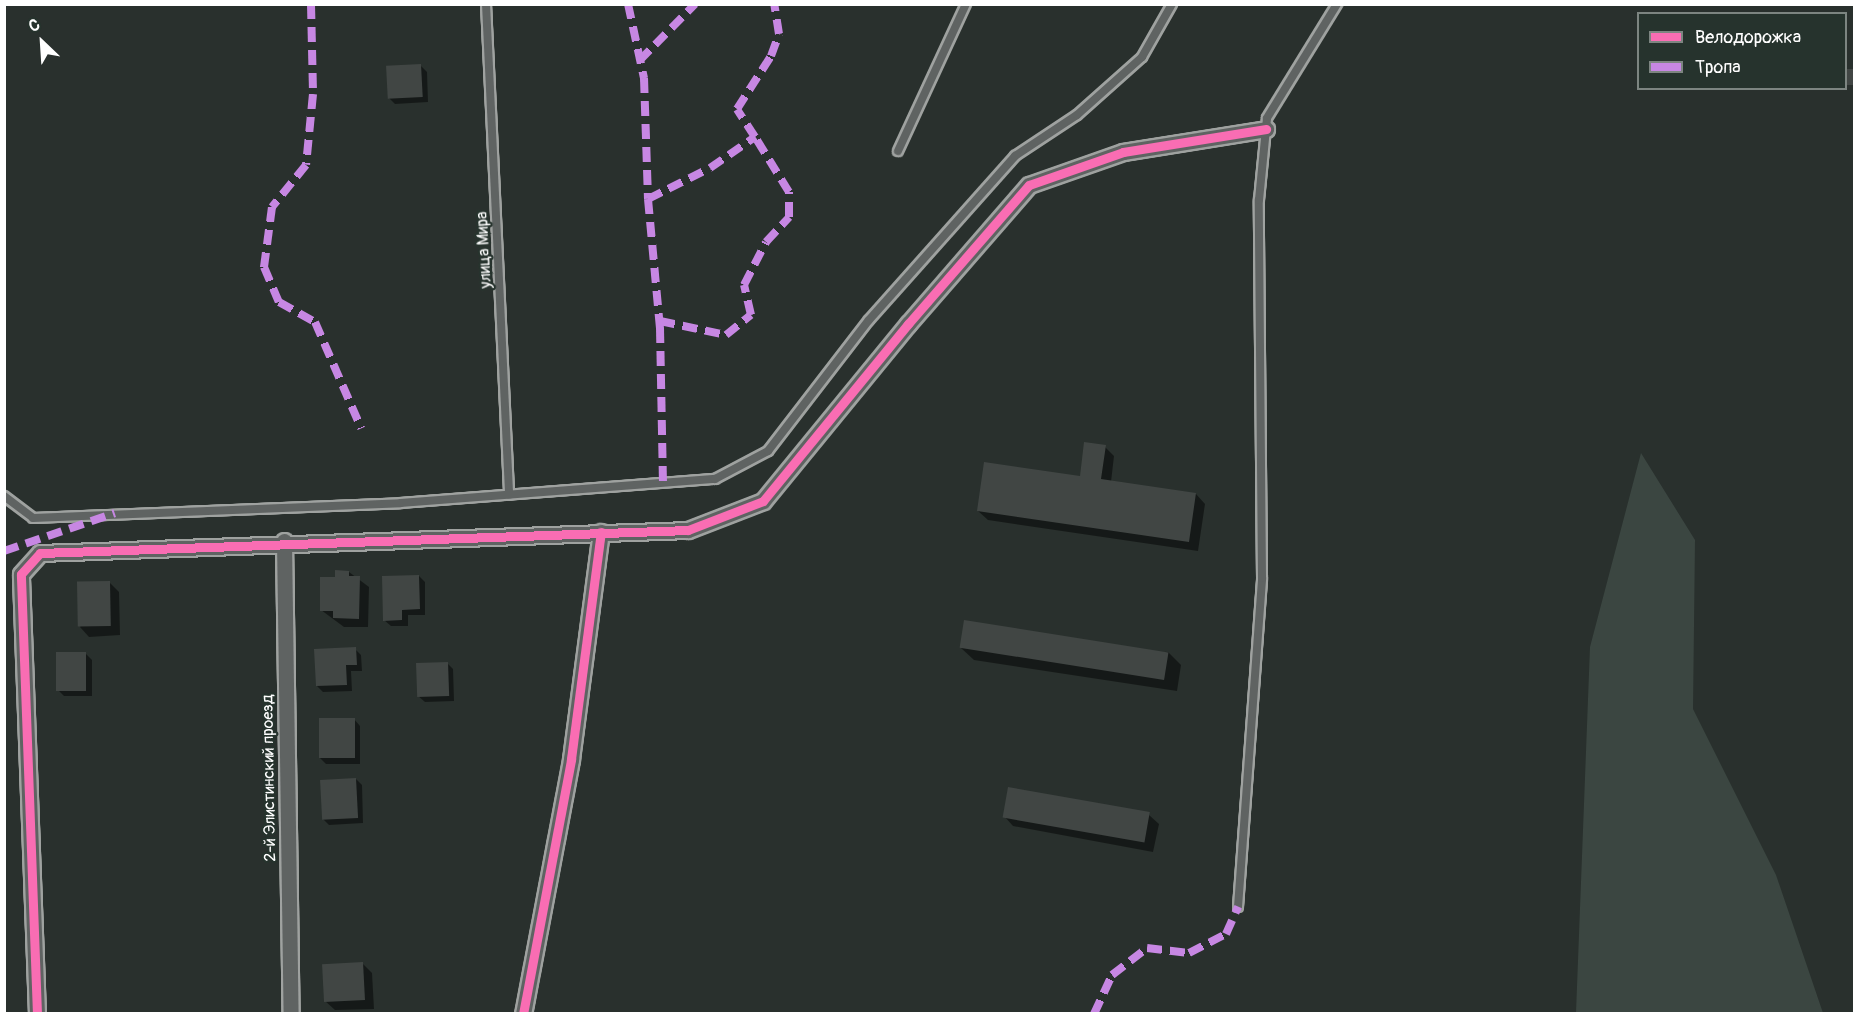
<!DOCTYPE html>
<meta charset="utf-8">
<style>
body{margin:0}
#map{position:relative;width:1859px;height:1018px;overflow:hidden;background:#29302d;font-family:Pangolin,sans-serif}
div>[style]{position:absolute}
[style*='--x']{left:calc(var(--x)*1px);top:calc(var(--y)*1px);width:calc(var(--w)*1px);rotate:calc(var(--a)*1deg)}
.green>*{inset:0;background:#3b4641}
.shadow>*{inset:0;background:#0007;transform-origin:0 0}
.building>*{inset:0;background:#414644;transform-origin:0 0}
.roads{filter:drop-shadow(2px 0 #9fa2a0) drop-shadow(-2px 0 #9fa2a0) drop-shadow(0 2px #9fa2a0) drop-shadow(0 -2px #9fa2a0)}
.service>*{height:8px;margin:-4px;padding:0 4px;transform-origin:4px;border-radius:4px;background:#5f6362}
.minor>*{height:15px;margin:-7.5px;padding:0 7.5px;transform-origin:7.5px;border-radius:7.5px;background:#5f6362}
.quiet>*{height:8px;margin-top:-4px;transform-origin:0;background:repeating-linear-gradient(90deg,#c787e3 0 15px,transparent 0 23px)}
.cycleway>*{height:9px;margin:-4.5px;padding:0 4.5px;transform-origin:4.5px;border-radius:4.5px;background:#f96db3}
span{translate:-50% -50%;white-space:nowrap;text-align:center;line-height:1.15;-webkit-text-stroke:4.5px #26332d;paint-order:stroke}
.street-label{font-size:16px;color:#fff}
.frame{position:absolute;inset:0;border:6px solid #fff;pointer-events:none}
.legend{position:absolute;left:1637px;top:12px;width:210px;height:78px;box-sizing:border-box;background:#26332d;border:2px solid #7d8581;margin:0;padding:8px 10px;list-style:none;font-size:18px;color:#fff}
.legend li{display:flex;align-items:center;gap:12px;height:30px}
.legend b{width:30px;border:2px solid #7d8581}
.north{position:absolute;left:12px;top:12px;width:60px;height:60px;-webkit-text-stroke:4px #26332d;paint-order:stroke;rotate:335deg;font-size:16px;font-weight:700;line-height:24px;text-align:center;color:#fff}
.north::after{content:'';display:block;margin:auto;width:21px;height:27px;background:#fff;clip-path:polygon(50% 0,100% 100%,50% 72%,0 100%)}
</style>
<div id="map">
<div class="green">
<i style="clip-path:polygon(1641px 453px,1695px 540px,1693px 709px,1776px 875px,1823px 1013px,1576px 1013px,1590px 647px)"></i>
</div>
<div class="shadow">
<i style="clip-path:polygon(421px 66px,427px 72px,428px 102px,395px 104px,389px 98px)"></i>
<i style="left:1846px;top:71px;width:8px;height:14px"></i>
<i style="clip-path:polygon(1105px 447px,1114px 456px,1111px 482px,1196px 494px,1205px 504px,1198px 551px,988px 520px,978px 511px,1081px 478px)"></i>
<i style="clip-path:polygon(349px 572px,369px 587px,368px 627px,344px 627px,321px 610px,336px 578px)"></i>
<i style="clip-path:polygon(419px 576px,425px 582px,425px 615px,408px 615px,408px 626px,391px 626px,384px 620px)"></i>
<i style="clip-path:polygon(109px 582px,119px 592px,120px 635px,89px 637px,80px 627px)"></i>
<i style="clip-path:polygon(961px 648px,1168px 652px,1181px 665px,1177px 691px,974px 660px)"></i>
<i style="clip-path:polygon(355px 649px,361px 655px,362px 671px,351px 671px,352px 691px,323px 692px,317px 686px)"></i>
<i style="clip-path:polygon(86px 654px,92px 660px,92px 696px,64px 696px,58px 690px)"></i>
<i style="clip-path:polygon(447px 663px,453px 669px,454px 701px,425px 702px,418px 696px)"></i>
<i style="clip-path:polygon(354px 719px,360px 726px,360px 764px,326px 764px,320px 758px)"></i>
<i style="clip-path:polygon(356px 779px,362px 785px,363px 823px,329px 825px,323px 819px)"></i>
<i style="clip-path:polygon(1149px 815px,1159px 824px,1153px 852px,1013px 826px,1004px 816px)"></i>
<i style="clip-path:polygon(362px 963px,372px 973px,374px 1009px,335px 1010px,325px 1001px)"></i>
</div>
<div class="building">
<i style="left:421px;top:64px;width:33px;height:35px;rotate:87deg"></i>
<i style="left:1846px;top:69px;width:8px;height:16px"></i>
<i style="clip-path:polygon(1084px 442px,1106px 445px,1101px 479px,1196px 493px,1189px 542px,977px 511px,984px 462px,1080px 476px)"></i>
<i style="clip-path:polygon(335px 570px,349px 571px,349px 576px,360px 576px,359px 619px,333px 618px,333px 611px,320px 611px,320px 577px,335px 577px)"></i>
<i style="clip-path:polygon(419px 575px,420px 609px,402px 610px,402px 620px,383px 621px,382px 576px)"></i>
<i style="left:110px;top:581px;width:45px;height:33px;rotate:89deg"></i>
<i style="left:964px;top:620px;width:207px;height:28px;rotate:9deg"></i>
<i style="clip-path:polygon(356px 647px,357px 665px,346px 665px,347px 685px,316px 686px,314px 649px)"></i>
<i style="left:56px;top:652px;width:30px;height:39px"></i>
<i style="left:448px;top:662px;width:34px;height:32px;rotate:88deg"></i>
<i style="left:319px;top:718px;width:36px;height:40px"></i>
<i style="left:356px;top:778px;width:40px;height:36px;rotate:87deg"></i>
<i style="left:1008px;top:787px;width:144px;height:31px;rotate:10deg"></i>
<i style="left:363px;top:962px;width:38px;height:41px;rotate:87deg"></i>
</div>
<div class="roads">
<div class="service">
<i style="--x:486;--y:4;--w:491;--a:87.3"></i>
<i style="--x:898;--y:151;--w:162;--a:-65.2"></i>
<i style="--x:4;--y:496;--w:36;--a:37"></i>
<i style="--x:33;--y:518;--w:368;--a:-2.3"></i>
<i style="--x:401;--y:503;--w:315;--a:-4.4"></i>
<i style="--x:715;--y:479;--w:60;--a:-27.8"></i>
<i style="--x:768;--y:451;--w:165;--a:-52.4"></i>
<i style="--x:869;--y:320;--w:220;--a:-48.3"></i>
<i style="--x:1015;--y:156;--w:74;--a:-33.5"></i>
<i style="--x:1077;--y:115;--w:87;--a:-41.7"></i>
<i style="--x:1142;--y:57;--w:61;--a:-60.5"></i>
<i style="--x:1238;--y:907;--w:330;--a:-85.8"></i>
<i style="--x:1262;--y:578;--w:378;--a:-90.5"></i>
<i style="--x:1259;--y:200;--w:82;--a:-84.4"></i>
<i style="--x:1267;--y:118;--w:134;--a:-58.4"></i>
</div>
<div class="minor">
<i style="--x:284;--y:541;--w:473;--a:89.2"></i>
<i style="--x:37;--y:1014;--w:440;--a:-92.1"></i>
<i style="--x:21;--y:574;--w:28;--a:-48"></i>
<i style="--x:40;--y:553;--w:648;--a:-2.03"></i>
<i style="--x:688;--y:530;--w:80;--a:-21.1"></i>
<i style="--x:763;--y:501;--w:229;--a:-50.7"></i>
<i style="--x:908;--y:324;--w:184;--a:-49"></i>
<i style="--x:1029;--y:185;--w:100;--a:-19.3"></i>
<i style="--x:1123;--y:152;--w:145;--a:-9.1"></i>
<i style="--x:523;--y:1014;--w:259;--a:-79.3"></i>
<i style="--x:571;--y:759;--w:229;--a:-82.5"></i>
</div>
</div>
<div class="quiet">
<i style="--x:311;--y:4;--w:90;--a:88.7"></i>
<i style="--x:313;--y:94;--w:71;--a:95.6"></i>
<i style="--x:306;--y:165;--w:54;--a:129"></i>
<i style="--x:272;--y:207;--w:61;--a:97.6"></i>
<i style="--x:264;--y:267;--w:38;--a:67"></i>
<i style="--x:279;--y:302;--w:41;--a:29.1"></i>
<i style="--x:315;--y:322;--w:116;--a:66.5"></i>
<i style="--x:628;--y:4;--w:76;--a:77.8"></i>
<i style="--x:644;--y:78;--w:121;--a:88.1"></i>
<i style="--x:648;--y:199;--w:130;--a:84.7"></i>
<i style="--x:660;--y:328;--w:155;--a:88.9"></i>
<i style="--x:639;--y:61;--w:80;--a:-45.5"></i>
<i style="--x:648;--y:199;--w:69;--a:-26.6"></i>
<i style="--x:710;--y:168;--w:55;--a:-34.6"></i>
<i style="--x:755;--y:137;--w:33;--a:-123"></i>
<i style="--x:737;--y:109;--w:63;--a:-57.3"></i>
<i style="--x:771;--y:56;--w:23;--a:-70"></i>
<i style="--x:779;--y:34;--w:30;--a:-99"></i>
<i style="--x:660;--y:321;--w:67;--a:12"></i>
<i style="--x:726;--y:335;--w:32;--a:-39"></i>
<i style="--x:751;--y:315;--w:31;--a:-103"></i>
<i style="--x:744;--y:285;--w:48;--a:-62.9"></i>
<i style="--x:766;--y:242;--w:34;--a:-47"></i>
<i style="--x:789;--y:217;--w:25;--a:-90"></i>
<i style="--x:789;--y:192;--w:65;--a:-121.7"></i>
<i style="--x:4;--y:551;--w:117;--a:-18.9"></i>
<i style="--x:1094;--y:1014;--w:43;--a:-65.2"></i>
<i style="--x:1112;--y:975;--w:44;--a:-37.6"></i>
<i style="--x:1147;--y:948;--w:42;--a:6.8"></i>
<i style="--x:1189;--y:953;--w:42;--a:-27.2"></i>
<i style="--x:1226;--y:934;--w:30;--a:-66"></i>
</div>
<div class="cycleway">
<i style="--x:37;--y:1014;--w:440;--a:-92.1"></i>
<i style="--x:21;--y:574;--w:28;--a:-48"></i>
<i style="--x:40;--y:553;--w:648;--a:-2.03"></i>
<i style="--x:688;--y:530;--w:80;--a:-21.1"></i>
<i style="--x:763;--y:501;--w:229;--a:-50.7"></i>
<i style="--x:908;--y:324;--w:184;--a:-49"></i>
<i style="--x:1029;--y:185;--w:100;--a:-19.3"></i>
<i style="--x:1123;--y:152;--w:145;--a:-9.1"></i>
<i style="--x:523;--y:1014;--w:259;--a:-79.3"></i>
<i style="--x:571;--y:759;--w:229;--a:-82.5"></i>
</div>
<div class="street-label">
<span style="left:484px;top:250px;rotate:-93deg">улица Мира</span>
<span style="left:269px;top:778px;rotate:-91deg">2-й Элистинский проезд</span>
</div>
<div class="frame"></div>
<ul class="legend">
<li><b style="height:8px;background:#f96db3"></b>Велодорожка</li>
<li><b style="height:8px;background:#c787e3"></b>Тропа</li>
</ul>
<div class="north">С</div>
</div>
